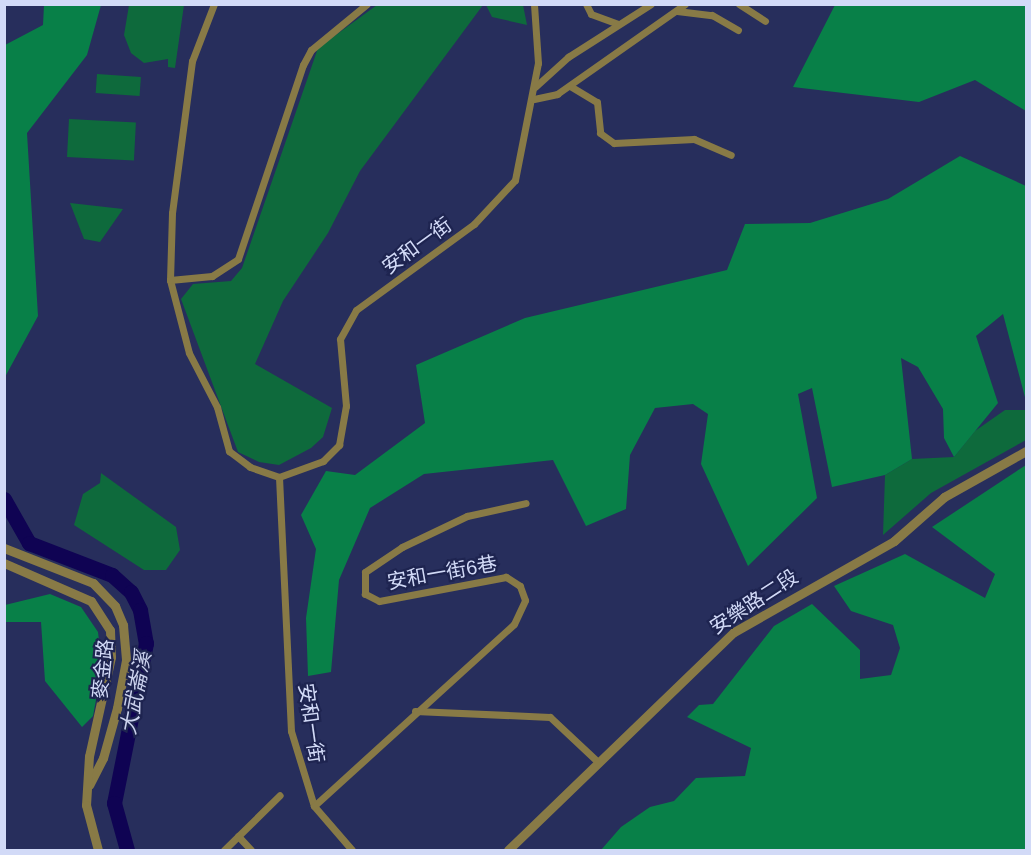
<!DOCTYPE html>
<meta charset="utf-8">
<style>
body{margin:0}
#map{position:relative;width:1031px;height:855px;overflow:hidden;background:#272e5c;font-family:Arial,"Noto Sans TC",sans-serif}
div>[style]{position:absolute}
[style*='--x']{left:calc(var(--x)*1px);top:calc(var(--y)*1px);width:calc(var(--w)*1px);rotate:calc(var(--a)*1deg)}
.green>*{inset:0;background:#0e6a3c;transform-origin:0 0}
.forest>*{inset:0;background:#088048}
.river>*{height:15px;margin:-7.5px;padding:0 7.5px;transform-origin:7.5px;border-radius:7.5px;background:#0f0353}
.minor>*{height:7px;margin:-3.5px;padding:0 3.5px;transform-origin:3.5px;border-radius:3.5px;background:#887a46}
.tertiary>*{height:9px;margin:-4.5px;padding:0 4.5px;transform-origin:4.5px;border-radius:4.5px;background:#887a46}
span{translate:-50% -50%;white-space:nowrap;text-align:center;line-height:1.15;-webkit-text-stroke:4.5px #1e2450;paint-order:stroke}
.street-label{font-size:20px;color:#d2daf7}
.water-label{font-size:21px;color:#cbd2ed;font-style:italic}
.frame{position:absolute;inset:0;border:6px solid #d2daf7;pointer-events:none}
</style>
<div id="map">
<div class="green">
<i style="clip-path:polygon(129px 5px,184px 5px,175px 68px,168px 67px,168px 59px,144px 63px,131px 53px,124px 35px)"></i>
<i style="clip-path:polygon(377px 5px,483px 5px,360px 171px,328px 233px,283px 301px,255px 364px,332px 408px,323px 437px,311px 448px,279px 465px,259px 462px,238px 452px,181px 299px,193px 284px,231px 281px,242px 268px,318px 48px)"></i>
<i style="clip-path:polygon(486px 5px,523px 5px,527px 25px,492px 17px)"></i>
<i style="left:97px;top:74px;width:44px;height:19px;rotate:4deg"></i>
<i style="left:69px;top:119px;width:67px;height:38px;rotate:3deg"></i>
<i style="clip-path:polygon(70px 203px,123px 209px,100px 242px,84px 239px)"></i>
<i style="clip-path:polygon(1005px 410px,1026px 410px,1026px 440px,931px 493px,883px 535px,885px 475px,912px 459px,954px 457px,975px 431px)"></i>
<i style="clip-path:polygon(101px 473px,176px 527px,180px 550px,166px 570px,144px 570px,74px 525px,83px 494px,100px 483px)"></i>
</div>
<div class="forest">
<i style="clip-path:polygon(44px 5px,101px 5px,87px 55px,27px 133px,38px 316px,5px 377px,5px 45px,43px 25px)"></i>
<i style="clip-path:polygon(835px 5px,1026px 5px,1026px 111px,975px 80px,919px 102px,793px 87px)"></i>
<i style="clip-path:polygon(960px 156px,1026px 186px,1026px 401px,1003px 314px,976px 336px,998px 403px,954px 457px,944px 438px,943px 409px,918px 367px,901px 358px,912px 459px,885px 475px,832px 487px,812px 388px,798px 394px,817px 498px,748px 566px,701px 464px,708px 414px,693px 404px,655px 408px,630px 455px,626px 509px,586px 526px,553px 460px,424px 474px,370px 508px,339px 580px,331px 672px,308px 676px,306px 618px,316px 549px,301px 515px,326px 471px,355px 475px,425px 423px,416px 365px,525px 318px,727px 270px,745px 224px,810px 223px,888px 199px)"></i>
<i style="clip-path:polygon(1026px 465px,1026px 850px,601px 850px,621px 827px,650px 807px,674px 801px,696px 778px,745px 776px,751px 748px,687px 717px,699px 705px,713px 704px,774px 626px,812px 604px,860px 650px,860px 679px,891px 675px,900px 648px,893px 625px,851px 611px,834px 586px,905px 554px,985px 598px,995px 574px,932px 527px)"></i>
<i style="clip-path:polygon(50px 594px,81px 607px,98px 632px,102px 667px,93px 716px,82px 727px,45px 681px,41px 622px,5px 622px,5px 605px)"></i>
</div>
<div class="river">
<i style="--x:4;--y:499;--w:51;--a:60.4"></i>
<i style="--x:29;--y:543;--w:89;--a:21.1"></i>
<i style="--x:112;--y:575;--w:25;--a:42"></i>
<i style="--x:131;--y:592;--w:20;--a:63"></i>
<i style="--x:140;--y:610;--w:34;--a:80"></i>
<i style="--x:146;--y:643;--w:163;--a:101.3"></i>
<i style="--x:114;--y:803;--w:49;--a:74.5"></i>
</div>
<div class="minor">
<i style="--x:214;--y:4;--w:61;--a:111.1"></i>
<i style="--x:192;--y:61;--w:153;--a:97.5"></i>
<i style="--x:172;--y:213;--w:67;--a:91.7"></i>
<i style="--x:170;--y:280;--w:75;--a:75.4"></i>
<i style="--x:189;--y:353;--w:61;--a:62.6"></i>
<i style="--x:217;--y:407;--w:46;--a:74.7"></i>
<i style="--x:229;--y:451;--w:26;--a:37"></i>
<i style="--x:250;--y:467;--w:31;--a:19"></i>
<i style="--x:279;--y:477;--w:47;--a:-20"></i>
<i style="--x:323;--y:461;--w:23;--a:-45"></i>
<i style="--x:339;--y:445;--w:40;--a:-80"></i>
<i style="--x:346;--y:406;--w:67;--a:-95.1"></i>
<i style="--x:340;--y:339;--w:33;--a:-61"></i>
<i style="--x:356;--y:310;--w:146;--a:-36.1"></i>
<i style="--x:474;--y:224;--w:60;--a:-47"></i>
<i style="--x:515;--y:180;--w:119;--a:-78.9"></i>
<i style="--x:538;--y:63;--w:59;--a:-93.9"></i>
<i style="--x:586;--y:4;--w:11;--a:63"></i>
<i style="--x:591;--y:14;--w:29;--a:20"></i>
<i style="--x:739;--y:4;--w:31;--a:33"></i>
<i style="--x:677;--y:11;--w:35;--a:7"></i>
<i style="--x:712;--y:15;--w:30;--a:30"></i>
<i style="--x:570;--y:86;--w:31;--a:31"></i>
<i style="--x:597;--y:102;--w:31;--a:84"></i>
<i style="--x:600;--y:133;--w:17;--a:36"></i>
<i style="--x:614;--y:143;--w:80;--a:-2.9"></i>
<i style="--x:694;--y:139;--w:40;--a:23.4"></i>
<i style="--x:535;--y:87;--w:45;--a:-42.3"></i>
<i style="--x:568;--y:57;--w:98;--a:-32.6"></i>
<i style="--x:534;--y:99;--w:24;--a:-12"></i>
<i style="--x:557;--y:94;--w:156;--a:-35.1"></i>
<i style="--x:170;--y:280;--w:42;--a:-5.4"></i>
<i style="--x:212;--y:276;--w:31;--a:-33"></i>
<i style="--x:238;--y:259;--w:205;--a:-71.5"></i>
<i style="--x:303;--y:65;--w:17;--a:-62"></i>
<i style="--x:311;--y:50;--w:72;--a:-39.4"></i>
<i style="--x:279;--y:477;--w:254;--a:87.3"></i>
<i style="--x:291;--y:731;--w:78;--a:73"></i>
<i style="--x:314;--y:806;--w:58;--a:49.2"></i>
<i style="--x:415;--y:711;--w:135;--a:2.5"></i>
<i style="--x:550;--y:717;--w:67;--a:43.2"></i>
<i style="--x:314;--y:806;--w:270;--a:-42.3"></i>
<i style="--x:514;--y:624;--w:26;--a:-65"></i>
<i style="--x:525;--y:600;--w:15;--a:-110"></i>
<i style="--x:520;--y:586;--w:17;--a:-147"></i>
<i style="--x:506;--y:577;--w:129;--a:169.3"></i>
<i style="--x:379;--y:601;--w:16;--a:-153"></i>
<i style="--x:365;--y:594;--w:22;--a:-90"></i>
<i style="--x:365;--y:572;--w:45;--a:-34"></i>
<i style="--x:402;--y:547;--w:72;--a:-25.5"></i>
<i style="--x:467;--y:516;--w:60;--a:-12.4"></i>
<i style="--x:238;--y:836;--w:19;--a:47"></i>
<i style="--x:224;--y:850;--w:78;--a:-44.5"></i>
</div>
<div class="tertiary">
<i style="--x:4;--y:548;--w:96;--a:21.5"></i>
<i style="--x:93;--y:583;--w:32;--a:46"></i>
<i style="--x:115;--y:606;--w:21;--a:67"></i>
<i style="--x:123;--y:625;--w:35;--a:85"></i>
<i style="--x:126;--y:660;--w:49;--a:100.6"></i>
<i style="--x:117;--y:708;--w:52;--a:105.6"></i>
<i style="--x:103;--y:758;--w:30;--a:117"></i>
<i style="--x:4;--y:563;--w:95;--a:23.6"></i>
<i style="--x:91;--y:601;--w:35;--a:57"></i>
<i style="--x:110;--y:630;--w:27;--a:88"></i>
<i style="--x:111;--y:657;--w:101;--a:102.5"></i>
<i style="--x:89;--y:756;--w:49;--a:93.5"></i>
<i style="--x:86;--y:805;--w:47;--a:75.1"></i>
<i style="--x:508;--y:850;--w:314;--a:-44"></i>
<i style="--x:734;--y:632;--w:184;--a:-29.6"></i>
<i style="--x:894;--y:541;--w:67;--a:-41.3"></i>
<i style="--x:944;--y:497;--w:94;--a:-29.3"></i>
</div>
<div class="street-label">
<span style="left:417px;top:246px;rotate:-36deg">安和一街</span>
<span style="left:442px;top:573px;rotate:-10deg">安和一街6巷</span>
<span style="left:754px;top:602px;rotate:-33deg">安樂路二段</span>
<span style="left:103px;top:669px;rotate:-84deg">麥金路</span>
<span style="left:311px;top:723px;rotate:82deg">安和一街</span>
</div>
<div class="water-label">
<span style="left:136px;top:693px;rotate:-79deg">大武崙溪</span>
</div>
<div class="frame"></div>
</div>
